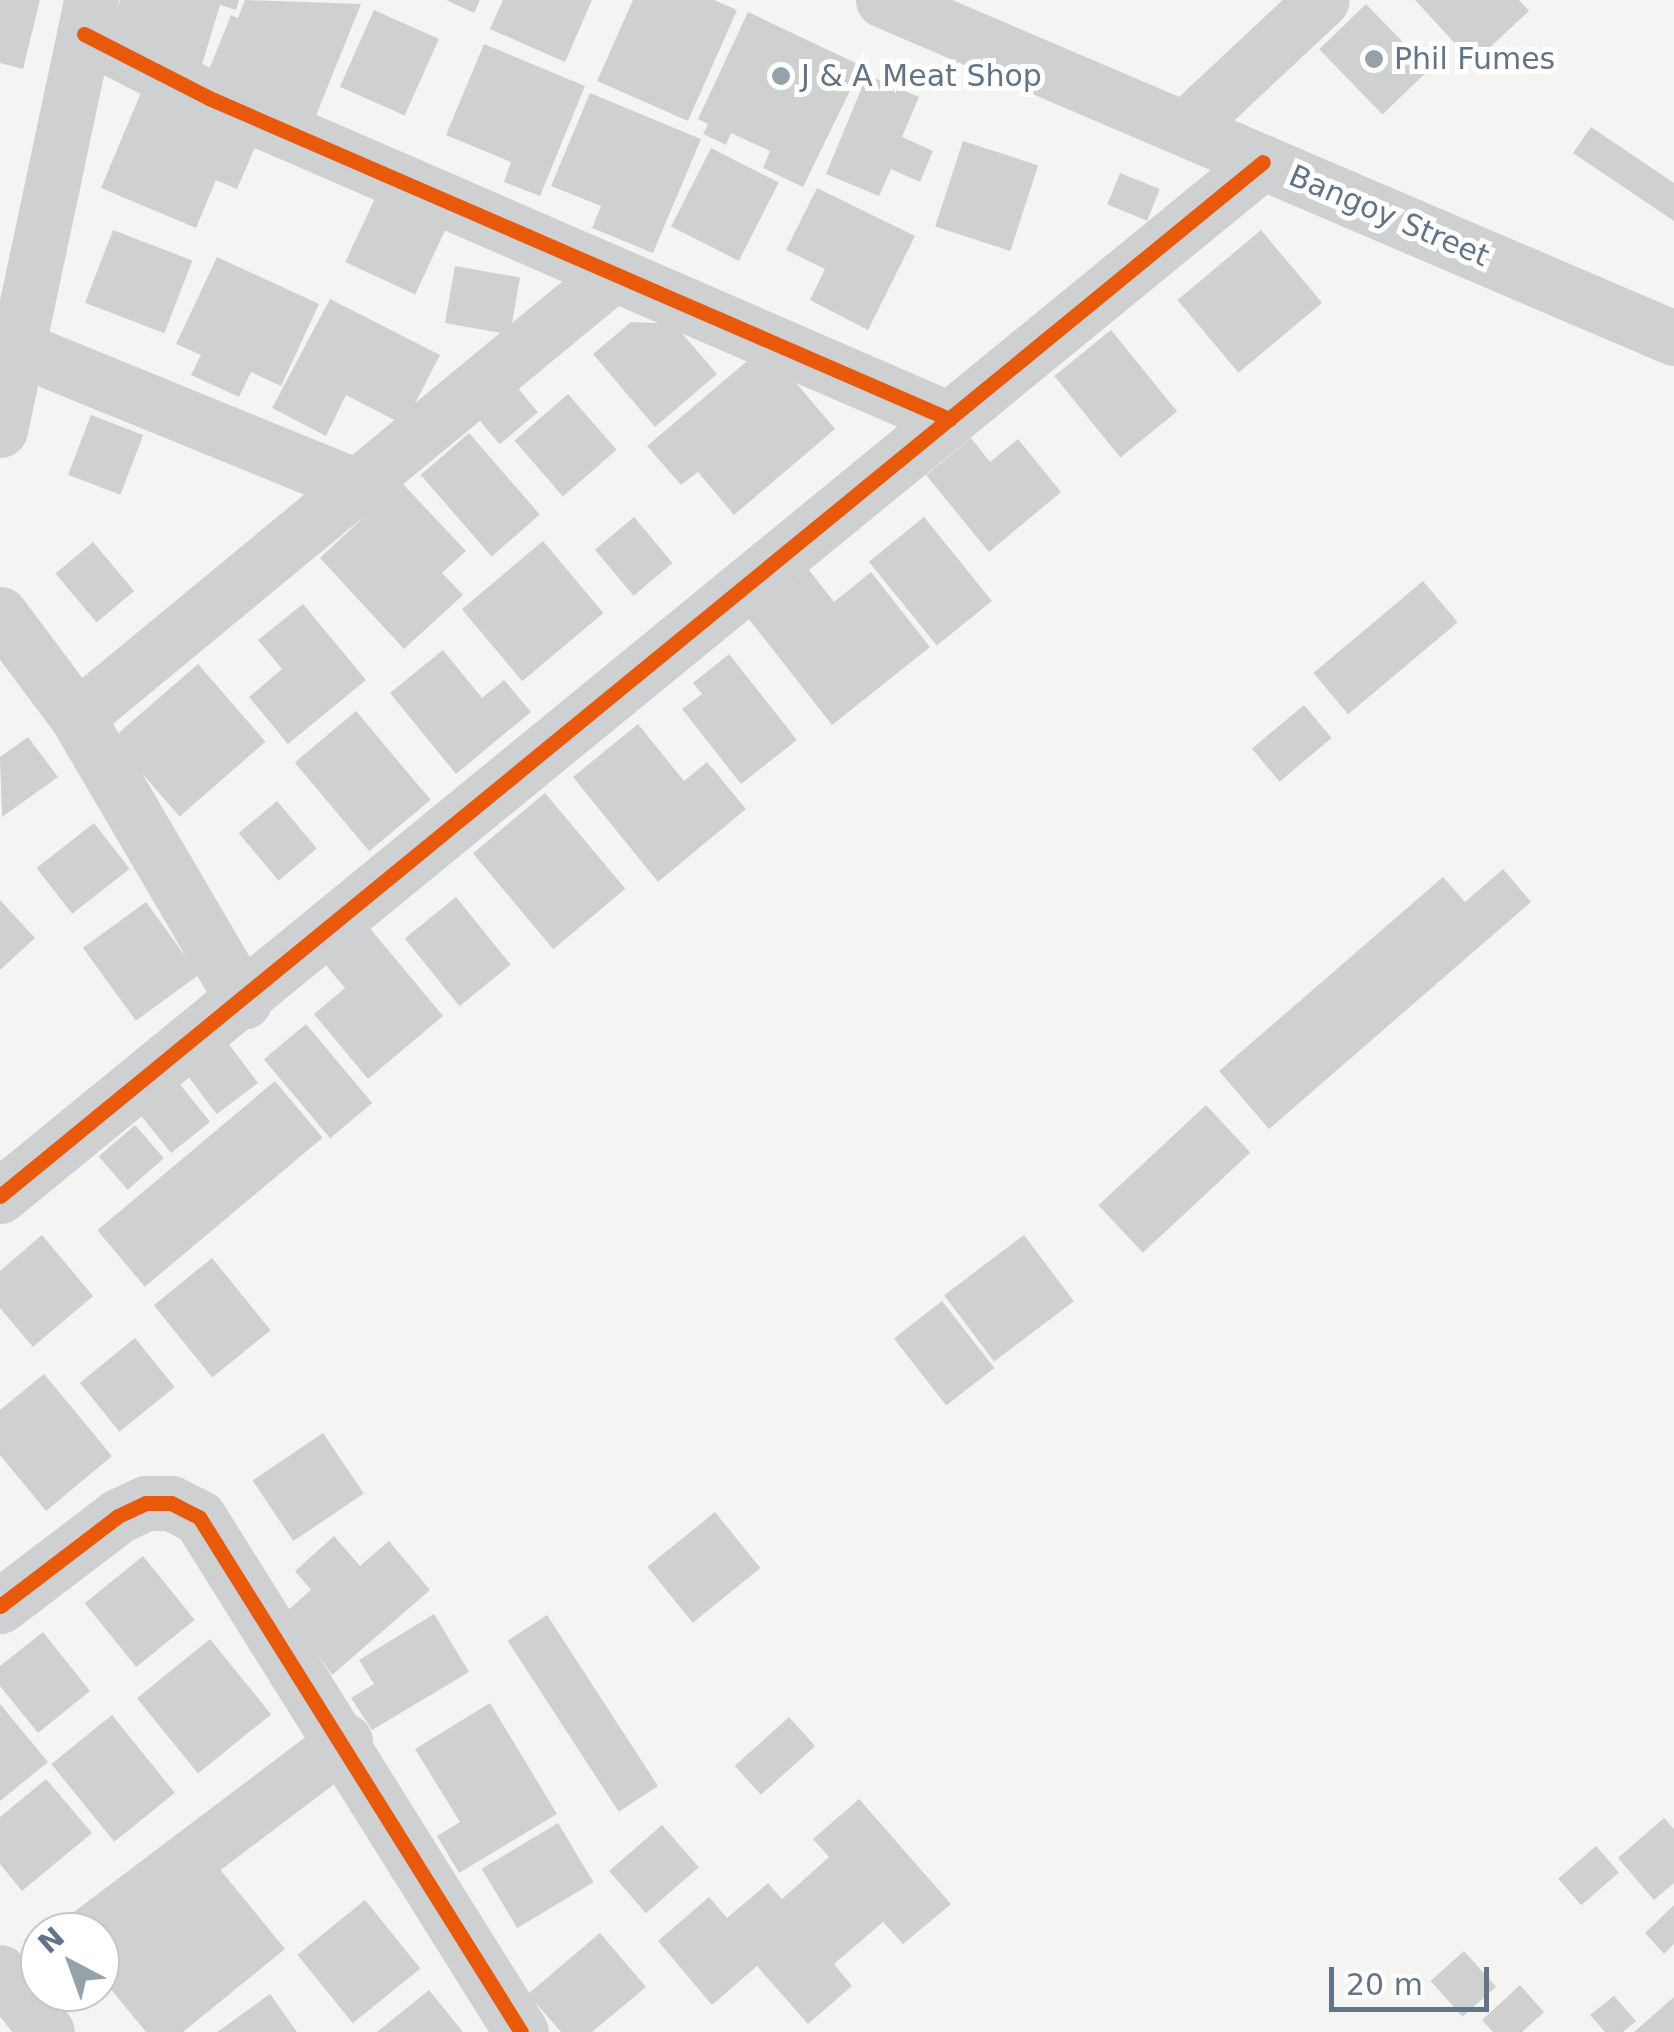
<!DOCTYPE html>
<style>
body{margin:0}
#map{position:relative;width:1674px;height:2032px;overflow:hidden;background:#f4f5f2;font-family:"DejaVu Sans",sans-serif}
div>[style]{position:absolute}
[style*='--x']{left:calc(var(--x)*1px);top:calc(var(--y)*1px);width:calc(var(--w)*1px);rotate:calc(var(--a)*1deg)}
.building>*{inset:0;background:#cfd1d1;transform-origin:0 0}
.minor>*{height:55px;margin:-27.5px;padding:0 27.5px;transform-origin:27.5px;border-radius:27.5px;background:#cfd0d1}
.cycleway>*{height:15px;margin:-7.5px;padding:0 7.5px;transform-origin:7.5px;border-radius:7.5px;background:#e8590c}
.dots>*{width:28px;height:28px;translate:-50% -50%;box-sizing:border-box;border:5px solid #fff;border-radius:50%}
span{translate:-50% -50%;white-space:nowrap;text-align:center;line-height:1.15;-webkit-text-stroke:10px #fff;paint-order:stroke}
.poi-label{font-size:30px;color:#627485}
.left{translate:0 -50%;text-align:left}
.street-label{font-size:30px;color:#627485}
.north{position:absolute;left:20px;top:1912px;width:100px;height:100px;box-sizing:border-box;background:#fff;border:2px solid #c0c7ce;border-radius:50%;rotate:319deg;font-size:28px;font-weight:700;line-height:40px;text-align:center;color:#627485}
.north::after{content:'';display:block;margin:auto;width:35px;height:45px;background:#95a1ab;clip-path:polygon(50% 0,100% 100%,50% 72%,0 100%)}
.scale{position:absolute;left:1329px;top:1967px;width:160px;height:45px;box-sizing:border-box;border:5px solid #627485;border-top:0;padding-left:12px;font-size:30px;line-height:35px;white-space:nowrap;color:#627485;-webkit-text-stroke:8px #fff;paint-order:stroke}
</style>
<div id="map">
<div class="building">
<i style="clip-path:polygon(0 0,40px 0,23px 69px,0 63px)"></i>
<i style="clip-path:polygon(120px 0,239px 0,236px 10px,220px 5px,200px 71px,111px 39px)"></i>
<i style="clip-path:polygon(245px 0,361px 4px,313px 123px,205px 80px,231px 15px,238px 18px)"></i>
<i style="clip-path:polygon(446px 0,480px 0,474px 13px)"></i>
<i style="clip-path:polygon(503px 0,592px 0,565px 62px,490px 29px)"></i>
<i style="clip-path:polygon(633px 0,714px 0,737px 10px,688px 121px,597px 81px)"></i>
<i style="clip-path:polygon(1415px 0,1519px 0,1529px 11px,1473px 63px)"></i>
<i style="left:1366px;top:4px;width:91px;height:65px;rotate:46deg"></i>
<i style="left:374px;top:10px;width:71px;height:84px;rotate:24deg"></i>
<i style="clip-path:polygon(748px 12px,862px 66px,803px 187px,763px 168px,770px 151px,731px 133px,726px 145px,703px 134px,708px 124px,698px 119px)"></i>
<i style="clip-path:polygon(484px 44px,585px 86px,540px 196px,504px 182px,511px 162px,446px 135px)"></i>
<i style="clip-path:polygon(867px 75px,919px 97px,902px 137px,933px 151px,920px 182px,891px 169px,879px 196px,826px 174px)"></i>
<i style="clip-path:polygon(145px 83px,262px 131px,237px 189px,216px 180px,196px 228px,101px 188px)"></i>
<i style="clip-path:polygon(590px 93px,701px 139px,653px 253px,592px 228px,601px 206px,551px 186px)"></i>
<i style="clip-path:polygon(1591px 127px,1674px 183px,1674px 221px,1573px 153px)"></i>
<i style="left:963px;top:141px;width:79px;height:90px;rotate:18deg"></i>
<i style="left:711px;top:148px;width:76px;height:88px;rotate:27deg"></i>
<i style="left:1120px;top:173px;width:43px;height:34px;rotate:22deg"></i>
<i style="clip-path:polygon(817px 188px,915px 236px,868px 330px,810px 300px,825px 269px,786px 250px)"></i>
<i style="left:377px;top:194px;width:77px;height:75px;rotate:25deg"></i>
<i style="left:113px;top:230px;width:85px;height:78px;rotate:21deg"></i>
<i style="left:1261px;top:230px;width:95px;height:109px;rotate:50deg"></i>
<i style="clip-path:polygon(217px 257px,319px 304px,281px 386px,251px 372px,239px 397px,191px 375px,201px 355px,176px 344px)"></i>
<i style="left:455px;top:266px;width:66px;height:58px;rotate:10deg"></i>
<i style="clip-path:polygon(330px 299px,440px 355px,404px 425px,346px 395px,326px 436px,272px 408px)"></i>
<i style="clip-path:polygon(631px 322px,674px 324px,717px 374px,655px 427px,593px 354px)"></i>
<i style="left:1111px;top:330px;width:105px;height:73px;rotate:51deg"></i>
<i style="clip-path:polygon(765px 346px,835px 429px,734px 515px,698px 472px,681px 485px,647px 446px)"></i>
<i style="left:511px;top:380px;width:42px;height:50px;rotate:50deg"></i>
<i style="left:568px;top:394px;width:74px;height:71px;rotate:49deg"></i>
<i style="left:91px;top:415px;width:56px;height:64px;rotate:21deg"></i>
<i style="left:469px;top:433px;width:108px;height:64px;rotate:49deg"></i>
<i style="clip-path:polygon(971px 438px,990px 462px,1018px 439px,1061px 492px,989px 552px,926px 475px)"></i>
<i style="clip-path:polygon(401px 482px,466px 551px,442px 573px,463px 595px,404px 649px,320px 558px)"></i>
<i style="left:634px;top:517px;width:60px;height:51px;rotate:50deg"></i>
<i style="left:924px;top:517px;width:108px;height:71px;rotate:51deg"></i>
<i style="left:543px;top:541px;width:94px;height:106px;rotate:50deg"></i>
<i style="left:93px;top:542px;width:64px;height:49px;rotate:50deg"></i>
<i style="clip-path:polygon(809px 570px,834px 602px,871px 572px,930px 647px,832px 725px,748px 618px)"></i>
<i style="left:1423px;top:581px;width:54px;height:143px;rotate:50deg"></i>
<i style="clip-path:polygon(303px 604px,366px 680px,288px 744px,249px 697px,282px 669px,258px 640px)"></i>
<i style="clip-path:polygon(443px 650px,482px 698px,504px 680px,531px 712px,456px 774px,390px 693px)"></i>
<i style="clip-path:polygon(729px 654px,797px 740px,741px 784px,682px 709px,702px 694px,693px 683px)"></i>
<i style="left:198px;top:664px;width:103px;height:114px;rotate:49deg"></i>
<i style="left:1304px;top:705px;width:43px;height:68px;rotate:50deg"></i>
<i style="left:356px;top:711px;width:116px;height:80px;rotate:50deg"></i>
<i style="clip-path:polygon(638px 724px,684px 781px,707px 762px,746px 809px,658px 882px,573px 777px)"></i>
<i style="clip-path:polygon(28px 737px,58px 777px,2px 817px,0 757px)"></i>
<i style="left:545px;top:793px;width:125px;height:94px;rotate:50deg"></i>
<i style="left:277px;top:801px;width:62px;height:50px;rotate:50deg"></i>
<i style="left:94px;top:823px;width:58px;height:73px;rotate:52deg"></i>
<i style="clip-path:polygon(1503px 869px,1531px 902px,1269px 1129px,1219px 1071px,1443px 877px,1465px 902px)"></i>
<i style="left:456px;top:897px;width:87px;height:66px;rotate:51deg"></i>
<i style="clip-path:polygon(0 900px,35px 938px,0 970px)"></i>
<i style="left:146px;top:902px;width:90px;height:78px;rotate:54deg"></i>
<i style="clip-path:polygon(363px 920px,443px 1016px,368px 1079px,314px 1014px,345px 988px,319px 957px)"></i>
<i style="left:306px;top:1024px;width:103px;height:55px;rotate:50deg"></i>
<i style="left:228px;top:1043px;width:50px;height:52px;rotate:53deg"></i>
<i style="left:275px;top:1081px;width:74px;height:232px;rotate:50deg"></i>
<i style="left:178px;top:1082px;width:51px;height:50px;rotate:51deg"></i>
<i style="left:1206px;top:1105px;width:65px;height:147px;rotate:47deg"></i>
<i style="left:135px;top:1125px;width:44px;height:48px;rotate:49deg"></i>
<i style="clip-path:polygon(42px 1235px,93px 1296px,33px 1347px,0 1308px,0 1271px)"></i>
<i style="left:1024px;top:1235px;width:83px;height:100px;rotate:53deg"></i>
<i style="left:212px;top:1258px;width:93px;height:75px;rotate:51deg"></i>
<i style="left:942px;top:1301px;width:85px;height:61px;rotate:52deg"></i>
<i style="left:135px;top:1338px;width:63px;height:71px;rotate:51deg"></i>
<i style="clip-path:polygon(44px 1374px,112px 1456px,46px 1511px,0 1455px,0 1410px)"></i>
<i style="left:323px;top:1433px;width:73px;height:85px;rotate:56deg"></i>
<i style="left:715px;top:1512px;width:72px;height:87px;rotate:51deg"></i>
<i style="clip-path:polygon(334px 1536px,360px 1566px,389px 1541px,430px 1590px,332px 1675px,287px 1611px,311px 1590px,295px 1571px)"></i>
<i style="left:143px;top:1556px;width:82px;height:75px;rotate:51deg"></i>
<i style="clip-path:polygon(434px 1614px,469px 1672px,372px 1730px,351px 1698px,374px 1684px,359px 1660px)"></i>
<i style="left:547px;top:1615px;width:204px;height:47px;rotate:57deg"></i>
<i style="clip-path:polygon(43px 1632px,90px 1691px,38px 1733px,0 1686px,0 1666px)"></i>
<i style="left:210px;top:1639px;width:97px;height:94px;rotate:51deg"></i>
<i style="clip-path:polygon(490px 1703px,557px 1814px,459px 1873px,437px 1836px,460px 1822px,415px 1749px)"></i>
<i style="clip-path:polygon(0 1704px,48px 1762px,0 1801px)"></i>
<i style="left:112px;top:1715px;width:100px;height:78px;rotate:51deg"></i>
<i style="left:789px;top:1717px;width:39px;height:73px;rotate:48deg"></i>
<i style="clip-path:polygon(46px 1779px,92px 1833px,22px 1891px,0 1864px,0 1817px)"></i>
<i style="clip-path:polygon(859px 1799px,951px 1904px,903px 1944px,883px 1922px,834px 1964px,852px 1986px,808px 2024px,757px 1966px,712px 2005px,658px 1941px,709px 1897px,727px 1918px,768px 1883px,782px 1899px,829px 1857px,813px 1839px)"></i>
<i style="clip-path:polygon(1664px 1818px,1674px 1829px,1674px 1883px,1654px 1900px,1618px 1858px)"></i>
<i style="left:558px;top:1823px;width:69px;height:89px;rotate:59deg"></i>
<i style="left:662px;top:1825px;width:56px;height:70px;rotate:49deg"></i>
<i style="left:1596px;top:1846px;width:35px;height:50px;rotate:49deg"></i>
<i style="clip-path:polygon(209px 1856px,285px 1949px,183px 2032px,146px 2032px,100px 1976px,100px 1946px)"></i>
<i style="left:365px;top:1900px;width:88px;height:87px;rotate:51deg"></i>
<i style="clip-path:polygon(1674px 1905px,1674px 1944px,1664px 1954px,1645px 1933px)"></i>
<i style="clip-path:polygon(600px 1933px,646px 1987px,592px 2032px,561px 2032px,528px 1994px)"></i>
<i style="left:1464px;top:1951px;width:48px;height:45px;rotate:48deg"></i>
<i style="clip-path:polygon(1520px 1985px,1544px 2012px,1522px 2032px,1493px 2032px,1482px 2020px)"></i>
<i style="clip-path:polygon(429px 1990px,463px 2032px,377px 2032px)"></i>
<i style="clip-path:polygon(270px 1994px,297px 2032px,217px 2032px,227px 2025px)"></i>
<i style="clip-path:polygon(1614px 1996px,1636px 2021px,1623px 2032px,1605px 2032px,1590px 2015px)"></i>
<i style="clip-path:polygon(1674px 1997px,1674px 2032px,1634px 2032px)"></i>
</div>
<div class="minor">
<i style="--x:883;--y:0;--w:860;--a:23.14"></i>
<i style="--x:84;--y:34;--w:140;--a:27.1"></i>
<i style="--x:209;--y:98;--w:807;--a:23.45"></i>
<i style="--x:1185;--y:128;--w:187;--a:-43.1"></i>
<i style="--x:18;--y:348;--w:370;--a:22.2"></i>
<i style="--x:0;--y:430;--w:437;--a:-78"></i>
<i style="--x:0;--y:614;--w:129;--a:53.2"></i>
<i style="--x:77;--y:717;--w:330;--a:59.6"></i>
<i style="--x:77;--y:717;--w:693;--a:-39.55"></i>
<i style="--x:0;--y:1196;--w:1632;--a:-39.31"></i>
<i style="--x:0;--y:1606;--w:148;--a:-37.3"></i>
<i style="--x:118;--y:1516;--w:31;--a:-25"></i>
<i style="--x:146;--y:1503;--w:25;--a:0"></i>
<i style="--x:171;--y:1503;--w:31;--a:27"></i>
<i style="--x:199;--y:1517;--w:607;--a:57.98"></i>
<i style="--x:92;--y:1932;--w:317;--a:-37.1"></i>
<i style="--x:0;--y:1972;--w:76;--a:51.9"></i>
</div>
<div class="cycleway">
<i style="--x:84;--y:34;--w:140;--a:27.1"></i>
<i style="--x:209;--y:98;--w:807;--a:23.45"></i>
<i style="--x:0;--y:1196;--w:1632;--a:-39.31"></i>
<i style="--x:0;--y:1606;--w:148;--a:-37.3"></i>
<i style="--x:118;--y:1516;--w:31;--a:-25"></i>
<i style="--x:146;--y:1503;--w:25;--a:0"></i>
<i style="--x:171;--y:1503;--w:31;--a:27"></i>
<i style="--x:199;--y:1517;--w:607;--a:57.98"></i>
</div>
<div class="dots">
<i style="left:1374px;top:59px;background:#95a1ab"></i>
<i style="left:781px;top:76px;background:#95a1ab"></i>
</div>
<div class="poi-label">
<span class="left" style="left:1394px;top:59px">Phil Fumes</span>
<span class="left" style="left:801px;top:76px">J &amp; A Meat Shop</span>
</div>
<div class="street-label">
<span style="left:1389px;top:216px;rotate:23deg">Bangoy Street</span>
</div>
<div class="north">N</div>
<div class="scale">20 m</div>
</div>
